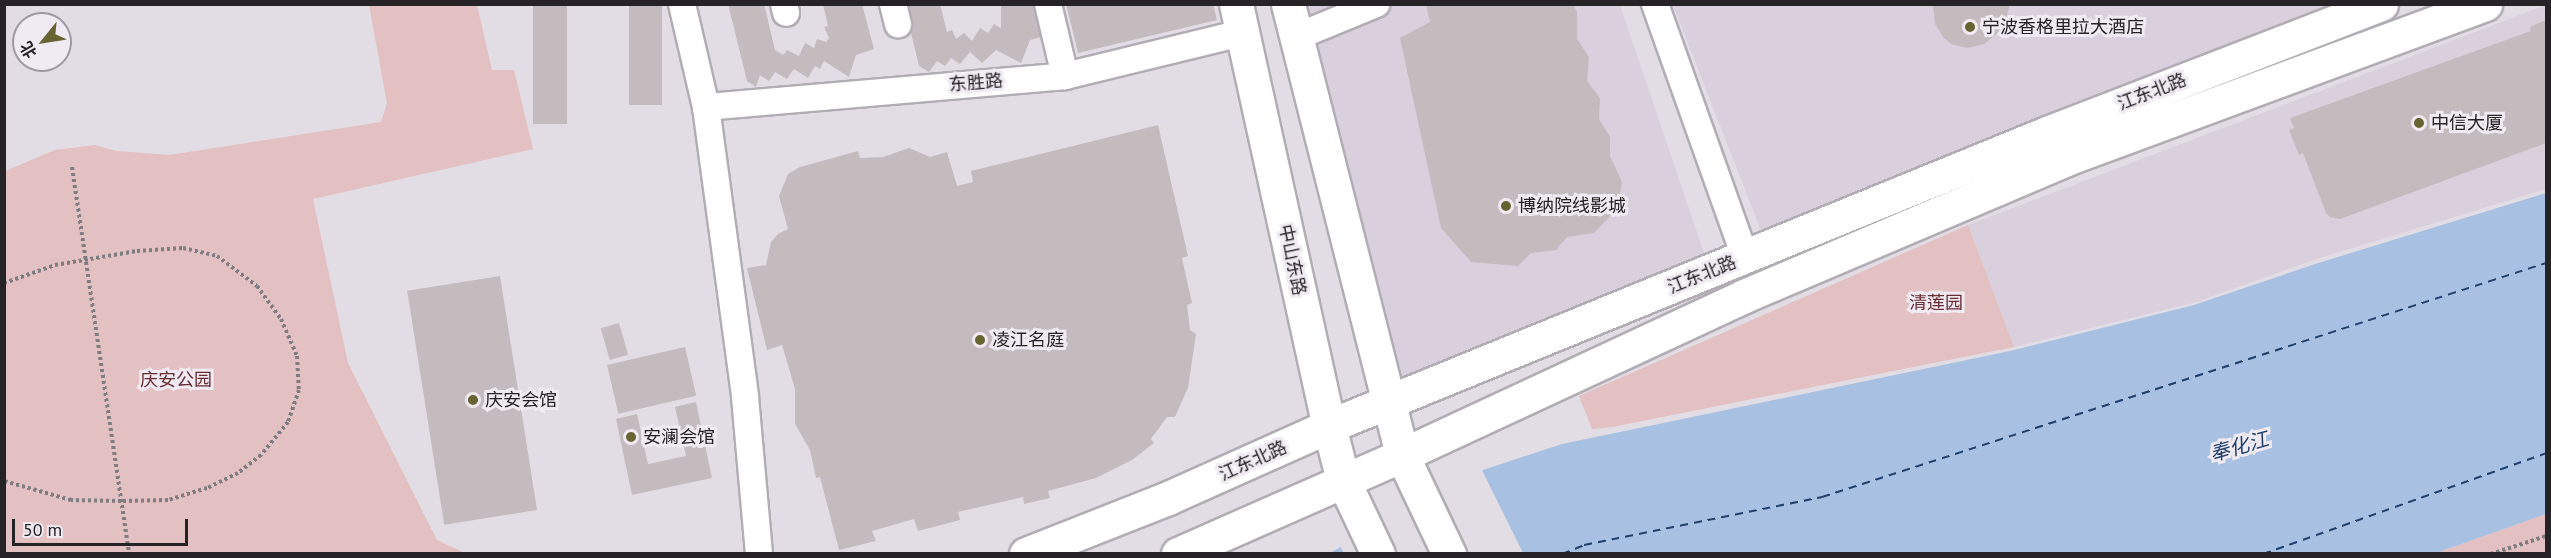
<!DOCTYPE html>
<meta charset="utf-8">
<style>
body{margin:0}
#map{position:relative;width:2551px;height:558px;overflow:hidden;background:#e2dde5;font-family:"PT Sans","Noto Sans SC",sans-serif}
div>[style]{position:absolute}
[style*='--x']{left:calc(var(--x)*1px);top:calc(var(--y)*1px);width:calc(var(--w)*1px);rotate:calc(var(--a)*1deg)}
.built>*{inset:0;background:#d9cfdd}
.green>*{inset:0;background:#e3c0c1}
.water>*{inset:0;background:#a8c0e1}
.pier>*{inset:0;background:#e2dde5}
.ferry>*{height:1.5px;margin-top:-0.75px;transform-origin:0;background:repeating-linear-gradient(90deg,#21416d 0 8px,transparent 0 14px)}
.building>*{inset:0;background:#c4bbbf;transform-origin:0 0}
.path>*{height:4px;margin-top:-2px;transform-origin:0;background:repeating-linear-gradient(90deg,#807d82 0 3px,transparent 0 6px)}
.roads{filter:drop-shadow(2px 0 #b2adb4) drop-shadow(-2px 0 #b2adb4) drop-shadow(0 2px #b2adb4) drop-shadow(0 -2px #b2adb4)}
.minor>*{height:26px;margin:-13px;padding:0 13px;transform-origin:13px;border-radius:13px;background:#fff}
.major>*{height:33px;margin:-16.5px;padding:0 16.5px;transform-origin:16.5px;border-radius:16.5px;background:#fff}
.dots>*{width:16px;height:16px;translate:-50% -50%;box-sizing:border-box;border:3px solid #f0eaf2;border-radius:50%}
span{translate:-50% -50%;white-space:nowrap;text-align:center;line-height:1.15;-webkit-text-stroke:6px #f0eaf2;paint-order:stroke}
.poi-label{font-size:18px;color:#252326}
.left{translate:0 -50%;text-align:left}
.street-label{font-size:18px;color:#252326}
.park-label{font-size:18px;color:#692d34}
.water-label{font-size:20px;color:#21416d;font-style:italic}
.frame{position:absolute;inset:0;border:6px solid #252326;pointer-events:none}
.north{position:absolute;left:12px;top:12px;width:60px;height:60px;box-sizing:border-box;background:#f0eaf2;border:2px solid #9f9aa0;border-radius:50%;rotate:240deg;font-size:16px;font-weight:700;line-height:24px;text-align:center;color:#252326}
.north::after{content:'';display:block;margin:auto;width:21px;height:27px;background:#686431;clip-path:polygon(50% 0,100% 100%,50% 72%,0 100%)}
.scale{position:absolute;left:12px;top:519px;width:176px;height:27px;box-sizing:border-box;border:3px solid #252326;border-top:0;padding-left:8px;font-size:18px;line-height:21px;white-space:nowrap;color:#252326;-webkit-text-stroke:4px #f0eaf2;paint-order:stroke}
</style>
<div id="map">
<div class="built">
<i style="clip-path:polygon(1302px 5px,1620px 5px,1706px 259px,1394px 393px)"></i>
<i style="clip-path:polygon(1673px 5px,2351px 5px,1762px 233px)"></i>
<i style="clip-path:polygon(2546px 5px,2546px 189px,2320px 258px,2196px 302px,2014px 347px,1968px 225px)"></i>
</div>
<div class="green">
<i style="clip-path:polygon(369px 5px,477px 5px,492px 70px,514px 70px,533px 149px,313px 199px,348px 363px,437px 540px,465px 553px,5px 553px,5px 171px,55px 150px,95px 145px,117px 151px,169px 155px,381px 122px,387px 103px)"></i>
<i style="clip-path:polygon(1968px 225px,2014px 347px,1612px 427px,1592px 429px,1579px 396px)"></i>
<i style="clip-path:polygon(2546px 514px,2546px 553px,2436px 553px)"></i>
</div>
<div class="water">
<i style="clip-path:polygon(2546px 193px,2546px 514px,2436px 553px,1328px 554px,1474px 473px,1562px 444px,2010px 351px,2194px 305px,2315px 264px)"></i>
</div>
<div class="pier">
<i style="clip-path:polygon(1481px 468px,1523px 553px,1344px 554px,1339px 544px)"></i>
</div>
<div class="ferry">
<i style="--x:1562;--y:554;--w:24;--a:-22"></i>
<i style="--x:1584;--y:545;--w:243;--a:-11.4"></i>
<i style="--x:1822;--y:497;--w:761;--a:-17.91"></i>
<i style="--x:2263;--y:554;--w:300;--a:-19.6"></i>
</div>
<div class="building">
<i style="left:533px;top:4px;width:34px;height:120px"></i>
<i style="left:629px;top:4px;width:33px;height:101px"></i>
<i style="clip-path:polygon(728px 4px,764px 4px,775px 50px,783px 55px,787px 50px,799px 56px,805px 43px,814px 48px,817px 39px,826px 42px,829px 38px,824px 27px,828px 26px,823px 4px,862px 4px,874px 49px,856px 55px,849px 77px,824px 61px,820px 69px,815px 66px,808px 78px,794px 69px,787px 79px,775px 72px,769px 81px,760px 75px,756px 87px,747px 81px)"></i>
<i style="clip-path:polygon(904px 4px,940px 4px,947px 32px,952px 30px,956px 39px,964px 33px,972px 41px,980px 28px,988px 33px,994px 24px,1001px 28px,1001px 4px,1037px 4px,1045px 36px,1030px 40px,1021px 63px,996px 50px,982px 63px,970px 52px,960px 64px,951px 58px,945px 66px,937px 61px,929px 72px,919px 66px)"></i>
<i style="clip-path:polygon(1066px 4px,1213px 4px,1217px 20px,1078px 53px)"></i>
<i style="clip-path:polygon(1426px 4px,1573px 4px,1577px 12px,1577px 39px,1589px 57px,1587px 81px,1600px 98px,1599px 119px,1610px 137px,1610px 156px,1622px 182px,1618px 208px,1594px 233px,1567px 237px,1556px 250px,1531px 253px,1518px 266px,1471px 262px,1441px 228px,1400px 38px,1430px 22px)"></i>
<i style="clip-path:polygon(1933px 4px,2010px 4px,2005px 23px,1999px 32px,1984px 44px,1967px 48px,1951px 44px,1944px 38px,1935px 24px)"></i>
<i style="clip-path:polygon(2546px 20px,2546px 143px,2340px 219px,2330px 217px,2326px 213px,2303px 153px,2299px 155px,2289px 130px,2294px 128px,2290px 118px,2531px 31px,2530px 27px)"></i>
<i style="clip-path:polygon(1158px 125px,1188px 256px,1182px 258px,1192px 303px,1187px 305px,1190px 330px,1196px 334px,1188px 388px,1175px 417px,1167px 417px,1151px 439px,1154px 443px,1132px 460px,1096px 478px,1048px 491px,1050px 498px,1024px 504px,1023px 497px,958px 512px,960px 520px,918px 531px,914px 519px,872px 531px,876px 541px,839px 550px,820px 477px,816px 478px,810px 450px,795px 424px,795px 389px,782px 345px,767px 350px,747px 268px,766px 265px,771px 242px,778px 234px,788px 229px,779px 196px,788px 174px,800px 167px,858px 151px,860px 158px,883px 157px,909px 148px,930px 157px,947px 152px,957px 186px,973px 182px,971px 171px)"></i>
<i style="left:500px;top:276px;width:237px;height:94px;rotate:81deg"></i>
<i style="left:619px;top:323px;width:33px;height:19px;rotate:74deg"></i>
<i style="left:685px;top:347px;width:50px;height:80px;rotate:77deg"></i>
<i style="clip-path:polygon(696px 402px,712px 478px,632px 495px,616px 419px,637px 414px,648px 464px,686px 456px,675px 407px)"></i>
</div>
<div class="path">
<i style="--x:72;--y:167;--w:391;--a:81.6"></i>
<i style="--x:4;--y:283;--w:54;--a:-19.4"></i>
<i style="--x:55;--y:265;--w:83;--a:-9.7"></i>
<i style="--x:137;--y:251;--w:46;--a:-3.7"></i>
<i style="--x:183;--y:248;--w:35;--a:13"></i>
<i style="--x:217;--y:256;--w:50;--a:36.9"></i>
<i style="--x:257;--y:286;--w:41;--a:54"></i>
<i style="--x:281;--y:319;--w:40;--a:66.6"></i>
<i style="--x:297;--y:356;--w:34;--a:87"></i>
<i style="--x:299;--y:390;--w:34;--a:109"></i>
<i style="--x:288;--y:422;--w:43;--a:129.3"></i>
<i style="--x:261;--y:455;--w:29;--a:142"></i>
<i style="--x:238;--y:473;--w:34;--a:154"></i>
<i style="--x:207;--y:488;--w:41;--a:162.9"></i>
<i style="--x:168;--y:500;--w:47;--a:178.8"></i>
<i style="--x:121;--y:501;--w:50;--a:-178.9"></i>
<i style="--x:71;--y:500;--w:70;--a:-164.2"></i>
<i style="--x:2491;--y:554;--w:58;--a:-18.1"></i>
</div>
<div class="roads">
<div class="minor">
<i style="--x:682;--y:4;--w:106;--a:76.9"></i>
<i style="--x:706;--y:107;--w:293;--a:82.3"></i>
<i style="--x:745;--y:397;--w:158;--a:84.9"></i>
<i style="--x:784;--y:4;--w:9;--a:77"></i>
<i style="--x:893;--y:4;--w:21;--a:76"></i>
<i style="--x:1048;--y:4;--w:74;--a:76.7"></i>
<i style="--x:1655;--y:4;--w:269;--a:70.4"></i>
<i style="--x:1296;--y:37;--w:87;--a:-22.4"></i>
<i style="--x:706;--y:107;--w:360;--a:-4.9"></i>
<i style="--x:1065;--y:76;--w:182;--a:-13.7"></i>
</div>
<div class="major">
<i style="--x:1236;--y:4;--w:432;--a:77.6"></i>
<i style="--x:1329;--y:426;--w:56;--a:75.5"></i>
<i style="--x:1343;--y:480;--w:82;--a:64.7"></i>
<i style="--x:1288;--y:4;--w:465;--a:75.8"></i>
<i style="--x:1402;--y:455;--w:110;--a:64.6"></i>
<i style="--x:1026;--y:554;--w:153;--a:-21.5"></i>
<i style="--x:1168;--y:498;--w:176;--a:-24.1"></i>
<i style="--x:1329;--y:426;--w:775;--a:-22.2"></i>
<i style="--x:2047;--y:133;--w:358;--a:-21.1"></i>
<i style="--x:1178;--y:554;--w:245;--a:-23.8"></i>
<i style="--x:1402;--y:455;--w:377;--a:-24.9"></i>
<i style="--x:1744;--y:296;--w:350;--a:-23"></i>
<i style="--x:2066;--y:159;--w:447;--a:-20.3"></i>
</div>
</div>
<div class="dots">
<i style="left:1970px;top:27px;background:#686431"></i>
<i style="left:2419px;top:123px;background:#686431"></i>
<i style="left:1506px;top:206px;background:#686431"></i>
<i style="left:980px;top:340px;background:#686431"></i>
<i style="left:473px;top:400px;background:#686431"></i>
<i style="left:631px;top:437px;background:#686431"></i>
</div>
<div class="poi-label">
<span class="left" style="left:1982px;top:27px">宁波香格里拉大酒店</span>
<span class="left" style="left:2431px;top:123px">中信大厦</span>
<span class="left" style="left:1518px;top:206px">博纳院线影城</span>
<span class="left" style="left:992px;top:340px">凌江名庭</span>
<span class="left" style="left:485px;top:400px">庆安会馆</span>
<span class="left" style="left:643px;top:437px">安澜会馆</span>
</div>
<div class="street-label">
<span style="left:976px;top:83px;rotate:-5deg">东胜路</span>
<span style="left:2152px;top:92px;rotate:-21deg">江东北路</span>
<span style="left:1292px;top:260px;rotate:78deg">中山东路</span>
<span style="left:1702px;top:275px;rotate:-22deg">江东北路</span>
<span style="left:1253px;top:461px;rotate:-24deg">江东北路</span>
</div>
<div class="park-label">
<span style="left:1936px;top:303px">清莲园</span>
<span style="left:176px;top:380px">庆安公园</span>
</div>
<div class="water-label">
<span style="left:2239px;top:447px;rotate:-16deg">奉化江</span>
</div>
<div class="frame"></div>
<div class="north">北</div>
<div class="scale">50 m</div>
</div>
